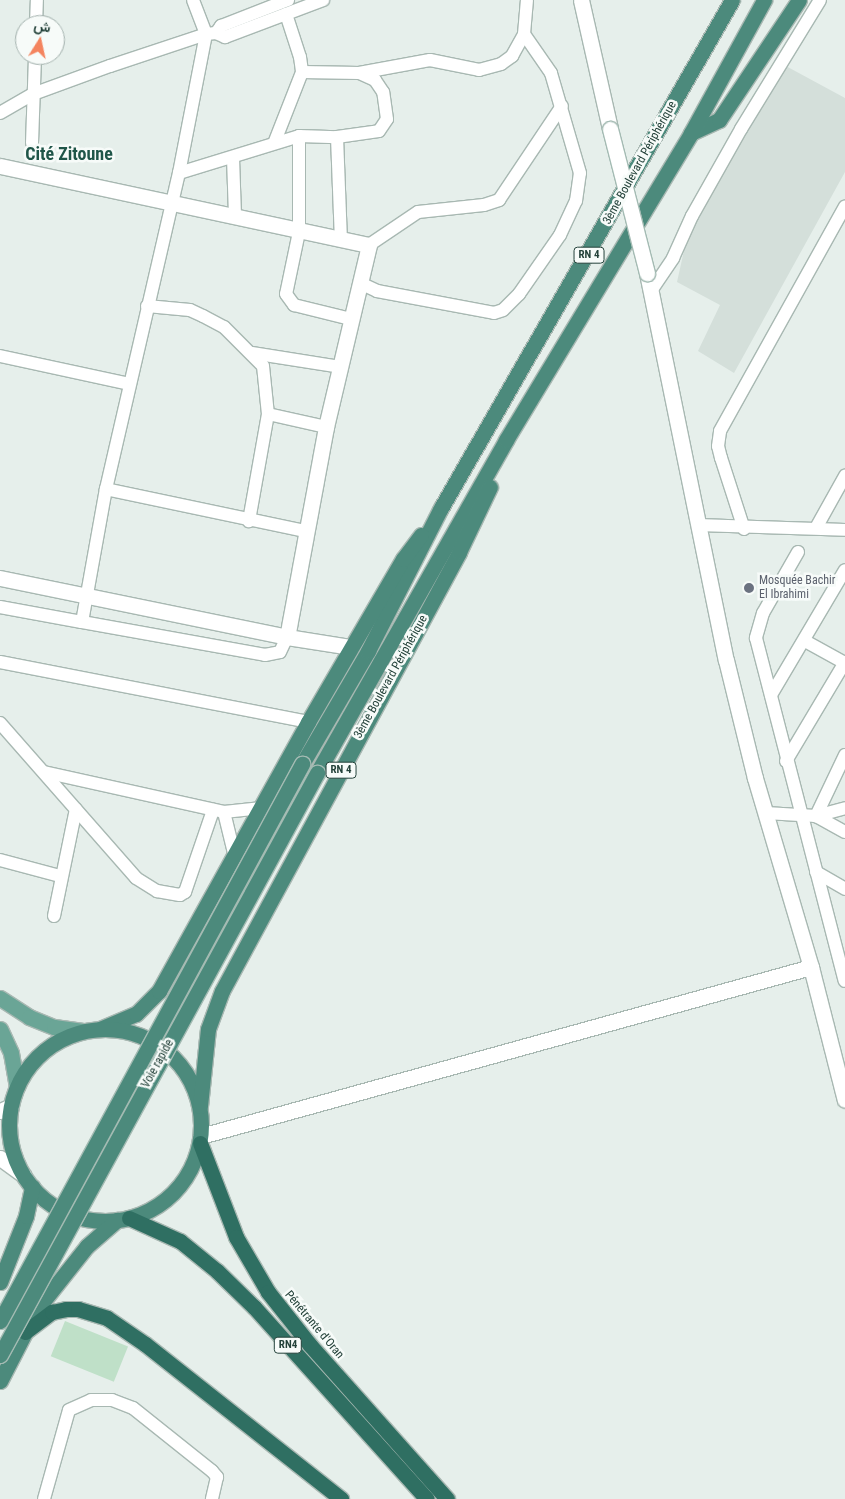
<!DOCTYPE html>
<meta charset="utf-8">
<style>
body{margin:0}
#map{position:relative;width:845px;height:1499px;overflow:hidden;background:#e6efeb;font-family:"Roboto Condensed",Vazirmatn,sans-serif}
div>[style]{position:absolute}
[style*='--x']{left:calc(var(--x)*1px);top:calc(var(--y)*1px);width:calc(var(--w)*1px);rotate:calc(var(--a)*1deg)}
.built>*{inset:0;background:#d4dfda}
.green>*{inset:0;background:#bfe0c8;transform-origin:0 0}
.roads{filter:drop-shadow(1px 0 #a8b8b2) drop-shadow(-1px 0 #a8b8b2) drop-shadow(0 1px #a8b8b2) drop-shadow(0 -1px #a8b8b2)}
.minor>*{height:12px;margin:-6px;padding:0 6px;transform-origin:6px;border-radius:6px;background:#fff}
.tertiary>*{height:15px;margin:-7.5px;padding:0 7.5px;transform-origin:7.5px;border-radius:7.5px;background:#fff}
.secondary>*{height:15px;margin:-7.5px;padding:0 7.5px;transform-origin:7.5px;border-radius:7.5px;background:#fff}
.primary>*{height:15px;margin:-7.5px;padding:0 7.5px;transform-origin:7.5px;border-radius:7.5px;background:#6aa596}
.trunk>*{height:15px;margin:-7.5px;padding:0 7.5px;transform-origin:7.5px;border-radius:7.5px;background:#4c8a7c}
.trunk>.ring{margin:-7.5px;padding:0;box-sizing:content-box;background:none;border:15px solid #4c8a7c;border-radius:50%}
.motorway>*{height:15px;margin:-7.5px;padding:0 7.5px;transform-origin:7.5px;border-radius:7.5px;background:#2f6f62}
.bridges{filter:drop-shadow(1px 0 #a4bbb3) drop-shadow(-1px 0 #a4bbb3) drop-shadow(0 1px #a4bbb3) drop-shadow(0 -1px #a4bbb3)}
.secondary-bridge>*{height:15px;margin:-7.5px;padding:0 7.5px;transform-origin:7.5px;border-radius:7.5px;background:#fff}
.trunk-bridge>*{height:15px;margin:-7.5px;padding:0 7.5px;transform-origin:7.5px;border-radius:7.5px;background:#4c8a7c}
.dots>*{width:14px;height:14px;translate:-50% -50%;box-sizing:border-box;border:2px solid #f7fbf9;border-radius:50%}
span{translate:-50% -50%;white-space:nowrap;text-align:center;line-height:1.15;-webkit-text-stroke:5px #f7fbf9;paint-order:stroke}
.shield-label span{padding:1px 4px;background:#f7fbf9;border:1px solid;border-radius:4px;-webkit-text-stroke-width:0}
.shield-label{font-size:11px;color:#24423a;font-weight:700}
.street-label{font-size:12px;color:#24423a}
.worship-label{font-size:12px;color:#5b616d}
.left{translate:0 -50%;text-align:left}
.district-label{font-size:18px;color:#1f5548;font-weight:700}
.north{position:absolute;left:15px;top:15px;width:50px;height:50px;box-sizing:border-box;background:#f7fbf9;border:1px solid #a3b1ad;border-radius:50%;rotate:10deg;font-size:14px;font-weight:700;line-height:20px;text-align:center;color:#24423a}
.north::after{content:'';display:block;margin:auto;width:18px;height:22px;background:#f4845f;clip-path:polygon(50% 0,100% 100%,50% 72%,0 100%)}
</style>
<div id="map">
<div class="built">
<i style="clip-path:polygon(784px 65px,845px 98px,845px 172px,734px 373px,698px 351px,720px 305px,677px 282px,687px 237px)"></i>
</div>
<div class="green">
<i style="left:65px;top:1321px;width:68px;height:38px;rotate:22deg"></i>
</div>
<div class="roads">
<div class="minor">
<i style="--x:286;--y:14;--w:45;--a:72"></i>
<i style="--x:300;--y:57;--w:15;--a:82"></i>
<i style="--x:302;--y:72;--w:57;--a:1"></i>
<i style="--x:359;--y:73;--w:72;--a:-10.4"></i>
<i style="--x:430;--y:60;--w:50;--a:11.5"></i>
<i style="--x:479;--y:70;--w:23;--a:-15"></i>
<i style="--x:501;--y:64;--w:14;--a:-36"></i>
<i style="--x:512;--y:56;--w:25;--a:-61"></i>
<i style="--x:524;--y:34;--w:34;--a:-85"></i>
<i style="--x:36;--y:25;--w:25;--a:-88"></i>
<i style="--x:216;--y:33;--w:9;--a:-54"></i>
<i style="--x:221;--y:26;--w:72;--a:-21.2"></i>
<i style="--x:0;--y:113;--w:38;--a:-30"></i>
<i style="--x:33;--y:94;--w:82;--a:-20"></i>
<i style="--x:110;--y:66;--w:101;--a:-18.4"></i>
<i style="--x:206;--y:34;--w:10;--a:-6"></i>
<i style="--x:216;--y:33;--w:10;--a:24"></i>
<i style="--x:225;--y:37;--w:105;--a:-20.7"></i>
<i style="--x:299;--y:136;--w:96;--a:90"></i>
<i style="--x:299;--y:232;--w:63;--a:101.8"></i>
<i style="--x:286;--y:294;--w:14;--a:54"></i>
<i style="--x:294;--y:305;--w:59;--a:13.8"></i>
<i style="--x:337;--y:137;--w:102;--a:87.8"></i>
<i style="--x:275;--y:141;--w:74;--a:-68.6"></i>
<i style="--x:32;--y:143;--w:88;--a:-88"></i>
<i style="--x:233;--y:158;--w:58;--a:88"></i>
<i style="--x:179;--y:173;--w:126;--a:-17.1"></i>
<i style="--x:299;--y:136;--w:38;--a:2"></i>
<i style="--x:337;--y:137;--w:42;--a:-8.1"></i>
<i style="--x:379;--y:131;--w:14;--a:-56"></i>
<i style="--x:387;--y:119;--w:27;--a:-98"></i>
<i style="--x:383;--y:92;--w:14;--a:-124"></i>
<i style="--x:375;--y:80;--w:17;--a:-156"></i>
<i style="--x:369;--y:245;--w:59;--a:-34"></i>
<i style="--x:418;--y:212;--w:66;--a:-6.1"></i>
<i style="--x:484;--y:205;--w:16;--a:-18"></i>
<i style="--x:499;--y:200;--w:113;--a:-56.2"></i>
<i style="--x:360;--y:283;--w:19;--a:25"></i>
<i style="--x:377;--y:291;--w:119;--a:10.6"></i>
<i style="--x:494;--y:313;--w:9;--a:-18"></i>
<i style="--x:503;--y:310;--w:23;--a:-45"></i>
<i style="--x:519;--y:294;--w:72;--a:-55.2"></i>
<i style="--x:560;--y:235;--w:38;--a:-65"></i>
<i style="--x:576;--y:201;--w:28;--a:-82"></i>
<i style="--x:580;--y:173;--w:104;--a:-106.2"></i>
<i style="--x:551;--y:73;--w:47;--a:-124.7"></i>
<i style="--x:651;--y:291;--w:40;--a:-56"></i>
<i style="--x:673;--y:258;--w:46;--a:-65.7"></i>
<i style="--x:692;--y:216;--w:100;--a:-60.6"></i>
<i style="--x:741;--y:129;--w:151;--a:-58.5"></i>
<i style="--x:147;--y:306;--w:43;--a:5.3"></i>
<i style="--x:190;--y:310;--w:14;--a:25"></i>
<i style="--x:203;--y:316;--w:24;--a:28"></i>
<i style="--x:224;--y:327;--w:55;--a:45"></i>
<i style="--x:263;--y:366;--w:48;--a:84.1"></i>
<i style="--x:268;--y:414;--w:109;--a:100.1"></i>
<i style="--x:252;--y:353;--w:89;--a:9"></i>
<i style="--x:0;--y:356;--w:132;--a:12.2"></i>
<i style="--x:268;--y:414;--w:59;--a:12.6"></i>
<i style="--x:106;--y:489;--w:204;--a:11.9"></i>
<i style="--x:698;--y:525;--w:147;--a:1.9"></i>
<i style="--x:816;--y:528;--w:60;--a:-60.9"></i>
<i style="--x:744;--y:529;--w:75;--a:-107.9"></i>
<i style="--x:721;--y:458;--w:12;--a:-104"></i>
<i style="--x:718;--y:446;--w:15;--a:-82"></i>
<i style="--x:720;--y:431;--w:257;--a:-60.9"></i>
<i style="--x:798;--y:552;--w:70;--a:119.8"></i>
<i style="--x:763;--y:613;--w:26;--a:106"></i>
<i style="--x:756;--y:638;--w:354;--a:75.5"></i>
<i style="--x:0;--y:607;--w:83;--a:10.4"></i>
<i style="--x:82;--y:622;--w:135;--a:-79.8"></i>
<i style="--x:106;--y:489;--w:324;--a:-77"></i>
<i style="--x:179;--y:173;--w:142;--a:-79"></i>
<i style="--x:206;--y:34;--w:36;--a:-111"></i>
<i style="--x:82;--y:622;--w:186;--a:10.2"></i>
<i style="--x:265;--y:655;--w:15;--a:-11"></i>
<i style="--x:280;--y:652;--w:17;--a:-65"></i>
<i style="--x:805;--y:641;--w:46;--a:28.8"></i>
<i style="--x:0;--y:662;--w:314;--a:11"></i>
<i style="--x:771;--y:695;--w:145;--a:-59.4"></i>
<i style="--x:0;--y:723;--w:206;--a:48.7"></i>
<i style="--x:136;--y:878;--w:25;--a:32"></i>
<i style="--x:157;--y:891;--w:23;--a:10"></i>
<i style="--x:180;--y:895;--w:6;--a:-31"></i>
<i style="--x:185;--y:892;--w:87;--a:-71.1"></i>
<i style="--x:845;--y:755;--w:68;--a:115.4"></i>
<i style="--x:816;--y:816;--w:33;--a:29"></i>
<i style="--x:786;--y:761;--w:115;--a:-59.2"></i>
<i style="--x:44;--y:772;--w:184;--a:12.5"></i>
<i style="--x:224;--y:812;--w:38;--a:-6"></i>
<i style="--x:224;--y:812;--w:42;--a:76.3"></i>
<i style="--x:766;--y:813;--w:50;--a:3.4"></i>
<i style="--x:816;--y:816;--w:30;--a:-15"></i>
<i style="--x:0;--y:860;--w:62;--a:14.9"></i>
<i style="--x:816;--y:872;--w:34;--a:30"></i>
<i style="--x:54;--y:916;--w:109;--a:-78.4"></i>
<i style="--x:44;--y:1499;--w:92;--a:-74.3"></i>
<i style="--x:69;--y:1410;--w:24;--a:-24"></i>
<i style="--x:91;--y:1400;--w:21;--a:0"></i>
<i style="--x:112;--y:1400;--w:22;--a:21"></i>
<i style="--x:133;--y:1408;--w:101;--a:38.6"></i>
<i style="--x:212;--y:1471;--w:8;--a:50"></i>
<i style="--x:217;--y:1477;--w:23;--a:103"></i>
</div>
<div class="tertiary">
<i style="--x:0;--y:166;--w:377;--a:12.1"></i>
<i style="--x:369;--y:245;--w:187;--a:103.3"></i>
<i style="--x:326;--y:427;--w:214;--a:100.5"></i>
<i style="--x:0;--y:578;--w:293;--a:11.6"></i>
<i style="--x:287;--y:637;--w:65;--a:8.9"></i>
<i style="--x:201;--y:1136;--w:633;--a:-15.49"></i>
</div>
<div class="secondary">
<i style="--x:581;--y:0;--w:132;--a:77.3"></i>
<i style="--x:647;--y:273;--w:395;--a:78.5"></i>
<i style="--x:726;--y:660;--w:122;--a:76.2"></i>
<i style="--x:755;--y:778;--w:197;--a:73.5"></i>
<i style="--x:811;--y:967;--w:137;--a:75.7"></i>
<i style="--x:0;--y:1111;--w:12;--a:-24"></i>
<i style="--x:0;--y:1158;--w:29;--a:36"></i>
</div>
<div class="primary">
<i style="--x:0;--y:998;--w:35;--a:33"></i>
<i style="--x:29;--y:1017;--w:27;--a:22"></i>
<i style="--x:54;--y:1027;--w:29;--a:8"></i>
<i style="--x:0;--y:1029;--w:26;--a:65"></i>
<i style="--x:11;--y:1053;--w:34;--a:80"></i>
</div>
<div class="trunk">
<i style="--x:691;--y:133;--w:31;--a:-25"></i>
<i style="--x:719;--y:120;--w:144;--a:-56.3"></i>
<i style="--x:302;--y:764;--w:131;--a:-59.7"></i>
<i style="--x:368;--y:651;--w:161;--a:-63"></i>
<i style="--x:441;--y:508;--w:585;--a:-60.19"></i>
<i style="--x:317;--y:773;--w:383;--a:-60.4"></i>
<i style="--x:506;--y:440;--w:358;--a:-58.9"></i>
<i style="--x:691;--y:133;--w:152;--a:-61.2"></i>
<i style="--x:100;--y:1029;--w:39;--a:-23"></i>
<i style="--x:136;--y:1014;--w:33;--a:-45"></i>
<i style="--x:159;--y:991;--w:308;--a:-61"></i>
<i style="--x:308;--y:722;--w:189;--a:-59.8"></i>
<i style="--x:403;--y:559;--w:30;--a:-53"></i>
<i class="ring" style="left:9px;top:1029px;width:177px;height:177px"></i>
<i style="--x:200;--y:1106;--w:77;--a:-84.1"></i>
<i style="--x:208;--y:1029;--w:40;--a:-69.8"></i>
<i style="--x:222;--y:991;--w:499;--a:-61.6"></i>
<i style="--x:459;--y:552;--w:72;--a:-64.5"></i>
<i style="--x:0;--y:1282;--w:71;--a:-68.5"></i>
<i style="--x:26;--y:1216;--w:30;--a:-78"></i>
<i style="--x:0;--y:1381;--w:81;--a:-62.8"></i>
<i style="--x:37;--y:1309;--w:80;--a:-51.6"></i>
<i style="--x:87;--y:1246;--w:40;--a:-41"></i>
</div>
<div class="motorway">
<i style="--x:200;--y:1143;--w:101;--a:69"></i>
<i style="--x:236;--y:1237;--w:64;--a:59.8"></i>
<i style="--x:268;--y:1292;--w:68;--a:51.6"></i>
<i style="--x:310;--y:1345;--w:206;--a:48.3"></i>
<i style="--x:129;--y:1218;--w:56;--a:24.3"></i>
<i style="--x:180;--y:1241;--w:48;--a:39"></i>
<i style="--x:217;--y:1271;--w:52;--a:44.2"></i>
<i style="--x:254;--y:1307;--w:258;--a:48"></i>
<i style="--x:25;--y:1332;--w:34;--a:-37"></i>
<i style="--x:52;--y:1312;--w:14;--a:-12"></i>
<i style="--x:66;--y:1309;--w:12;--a:0"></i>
<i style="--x:78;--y:1309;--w:30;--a:17"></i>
<i style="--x:107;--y:1318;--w:46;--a:34.4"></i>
<i style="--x:145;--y:1344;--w:250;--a:38.3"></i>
</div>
</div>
<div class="bridges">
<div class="secondary-bridge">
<i style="--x:610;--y:129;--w:149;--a:75.6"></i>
</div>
<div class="trunk-bridge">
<i style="--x:0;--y:1321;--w:634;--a:-61.53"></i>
<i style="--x:0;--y:1355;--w:663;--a:-61.42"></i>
</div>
</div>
<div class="dots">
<i style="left:749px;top:588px;background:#6b7280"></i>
</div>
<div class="shield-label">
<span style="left:589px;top:255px">RN 4</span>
<span style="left:341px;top:770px">RN 4</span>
<span style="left:288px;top:1345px">RN4</span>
</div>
<div class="street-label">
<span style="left:640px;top:163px;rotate:-61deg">3ème Boulevard Périphérique</span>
<span style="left:391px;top:677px;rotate:-61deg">3ème Boulevard Périphérique</span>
<span style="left:158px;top:1064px;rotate:-61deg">Voie rapide</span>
<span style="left:314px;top:1325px;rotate:50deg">Pénétrante d'Oran</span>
</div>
<div class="worship-label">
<span class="left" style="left:759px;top:588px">Mosquée Bachir<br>El Ibrahimi</span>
</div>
<div class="district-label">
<span style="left:69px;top:154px">Cité Zitoune</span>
</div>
<div class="north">ش</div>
</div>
